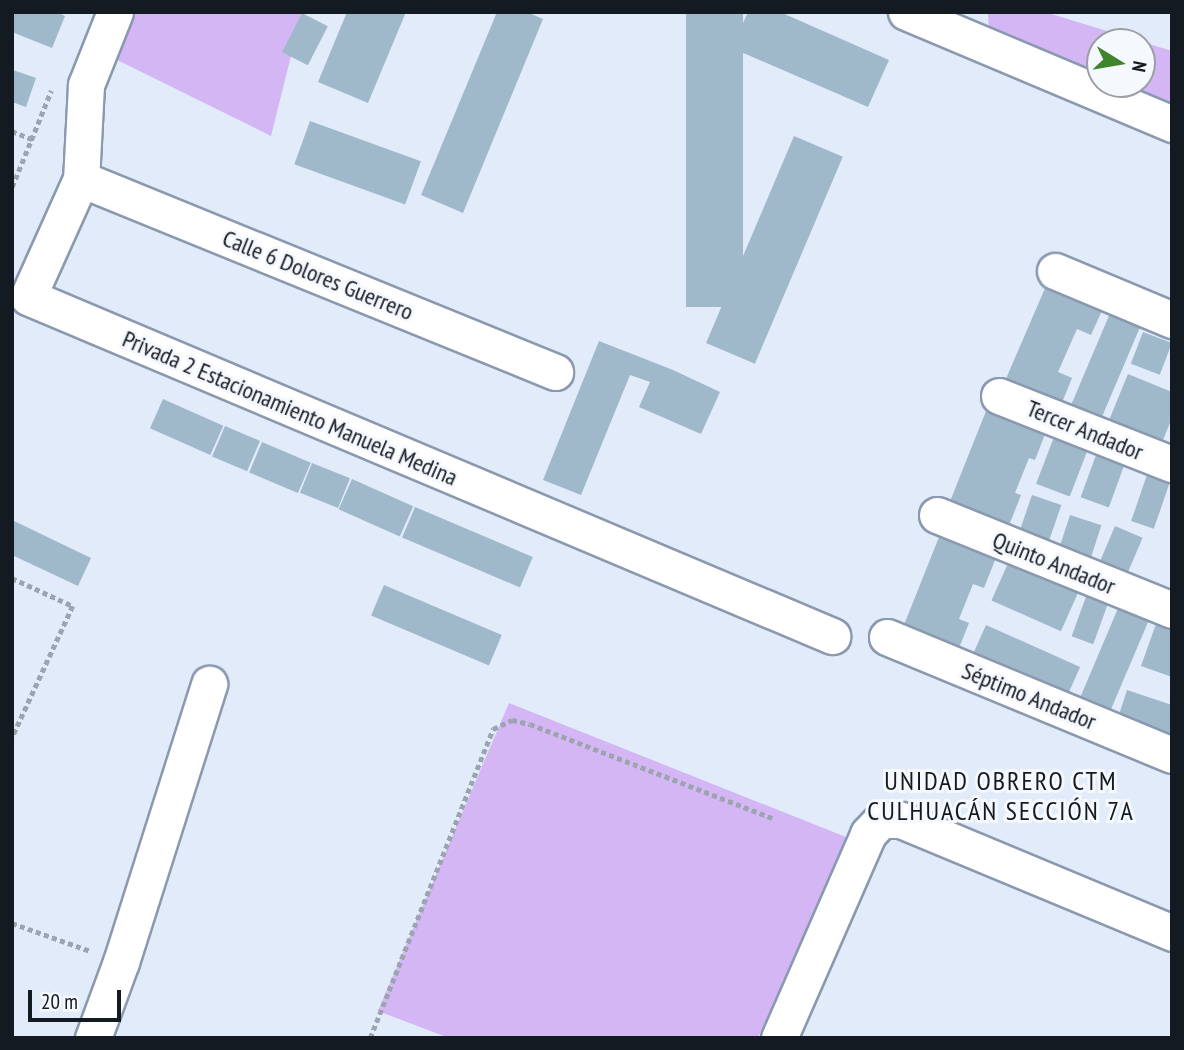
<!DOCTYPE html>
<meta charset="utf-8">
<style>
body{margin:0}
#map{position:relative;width:1184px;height:1050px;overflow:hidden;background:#e2ebfa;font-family:"PT Sans Narrow",sans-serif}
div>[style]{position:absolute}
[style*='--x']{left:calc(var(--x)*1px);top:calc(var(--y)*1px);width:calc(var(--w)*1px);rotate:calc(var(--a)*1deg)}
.green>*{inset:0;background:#d4b6f5}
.building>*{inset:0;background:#9fb9ca;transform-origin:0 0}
.path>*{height:4.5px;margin-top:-2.25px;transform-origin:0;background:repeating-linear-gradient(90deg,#9ca4b0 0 5px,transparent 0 8.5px)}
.roads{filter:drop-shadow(2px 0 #8a99af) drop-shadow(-2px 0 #8a99af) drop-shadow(0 2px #8a99af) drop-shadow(0 -2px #8a99af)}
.minor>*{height:35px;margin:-17.5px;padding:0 17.5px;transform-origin:17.5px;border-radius:17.5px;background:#fff}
span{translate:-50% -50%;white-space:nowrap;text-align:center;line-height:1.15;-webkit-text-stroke:6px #f5f8fd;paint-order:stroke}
.street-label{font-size:24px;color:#141a22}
.neighbourhood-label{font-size:26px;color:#141a22;letter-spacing:2px}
.frame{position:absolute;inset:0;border:14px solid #141a22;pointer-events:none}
.north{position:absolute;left:1086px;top:28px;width:70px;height:70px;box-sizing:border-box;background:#f5f8fd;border:2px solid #9b9fa5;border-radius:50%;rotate:101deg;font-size:19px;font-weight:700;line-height:28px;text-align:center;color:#141a22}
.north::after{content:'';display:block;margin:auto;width:24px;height:32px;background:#3e852b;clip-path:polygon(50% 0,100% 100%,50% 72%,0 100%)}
.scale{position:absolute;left:28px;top:990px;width:93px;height:32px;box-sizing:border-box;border:4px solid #141a22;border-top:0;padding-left:9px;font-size:21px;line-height:24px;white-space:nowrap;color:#141a22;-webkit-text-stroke:5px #f5f8fd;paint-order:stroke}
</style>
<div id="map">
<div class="green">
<i style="clip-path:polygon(122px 12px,302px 12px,271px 136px,101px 52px)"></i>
<i style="clip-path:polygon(988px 12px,1045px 12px,1172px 51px,1172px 112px,1105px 84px,1142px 84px,1142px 42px,1100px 42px,1100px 82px,989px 35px)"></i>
<i style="clip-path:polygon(509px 703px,846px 837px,758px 1038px,449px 1038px,378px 1011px)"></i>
</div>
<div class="building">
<i style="clip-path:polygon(12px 12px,57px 12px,65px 16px,52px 48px,12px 32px)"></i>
<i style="clip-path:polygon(347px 12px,406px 12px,368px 103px,318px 82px)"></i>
<i style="clip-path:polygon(497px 12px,527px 12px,543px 19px,463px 213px,421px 195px)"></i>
<i style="left:686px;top:12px;width:57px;height:295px"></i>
<i style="clip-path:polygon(748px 12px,780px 12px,889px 60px,868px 107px,732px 48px)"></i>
<i style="left:302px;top:13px;width:29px;height:44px;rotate:27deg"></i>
<i style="clip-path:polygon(13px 70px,36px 78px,26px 107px,12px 102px)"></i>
<i style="left:310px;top:121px;width:118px;height:46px;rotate:20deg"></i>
<i style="left:794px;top:136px;width:53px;height:225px;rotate:23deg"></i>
<i style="clip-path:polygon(1049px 279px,1105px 304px,1091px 335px,1077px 329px,1058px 372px,1072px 378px,1061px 405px,1005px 381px)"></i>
<i style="left:1111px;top:311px;width:33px;height:110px;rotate:23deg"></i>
<i style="left:1143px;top:332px;width:31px;height:34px;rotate:21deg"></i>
<i style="clip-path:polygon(599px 341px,673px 370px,720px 392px,701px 434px,639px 407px,650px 382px,630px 375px,581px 495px,543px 480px)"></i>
<i style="clip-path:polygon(1128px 374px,1172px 392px,1172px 418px,1158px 452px,1105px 430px)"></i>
<i style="left:163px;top:399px;width:66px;height:32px;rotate:24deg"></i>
<i style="clip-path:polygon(988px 406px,1047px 429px,1035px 460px,1029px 458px,1015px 493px,1021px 495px,1006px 533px,947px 509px)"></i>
<i style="left:225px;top:426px;width:38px;height:33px;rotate:23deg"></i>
<i style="left:1054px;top:437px;width:36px;height:50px;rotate:21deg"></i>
<i style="left:262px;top:442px;width:53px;height:33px;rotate:23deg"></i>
<i style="left:1096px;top:455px;width:30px;height:45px;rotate:20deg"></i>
<i style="left:312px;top:463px;width:41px;height:32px;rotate:22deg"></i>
<i style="left:1149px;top:469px;width:24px;height:55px;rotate:19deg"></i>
<i style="left:352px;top:479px;width:67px;height:33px;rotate:24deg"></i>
<i style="left:1032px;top:495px;width:31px;height:51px;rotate:19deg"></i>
<i style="left:415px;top:507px;width:128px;height:33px;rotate:23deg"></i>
<i style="left:1070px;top:515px;width:33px;height:36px;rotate:18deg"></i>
<i style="clip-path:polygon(12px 520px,91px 558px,78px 586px,12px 555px)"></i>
<i style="left:1115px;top:526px;width:30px;height:39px;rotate:23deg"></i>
<i style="clip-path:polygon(943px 527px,999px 550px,984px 588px,973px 584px,959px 619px,969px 623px,955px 658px,900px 635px)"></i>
<i style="left:1013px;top:552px;width:76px;height:53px;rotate:24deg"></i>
<i style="left:384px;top:585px;width:128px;height:33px;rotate:23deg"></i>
<i style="left:1087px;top:594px;width:23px;height:45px;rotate:20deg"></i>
<i style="left:1119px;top:606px;width:33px;height:108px;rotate:23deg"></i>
<i style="clip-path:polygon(1157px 621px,1172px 627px,1172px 677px,1141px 666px)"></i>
<i style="left:986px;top:625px;width:103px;height:37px;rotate:24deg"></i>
<i style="clip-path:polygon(1127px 690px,1172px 705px,1172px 738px,1117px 721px)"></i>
</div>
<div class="path">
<i style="--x:12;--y:131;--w:22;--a:22"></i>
<i style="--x:12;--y:187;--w:104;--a:-67.9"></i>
<i style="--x:12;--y:578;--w:67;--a:24.7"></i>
<i style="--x:73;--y:606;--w:145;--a:114.8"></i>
<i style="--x:12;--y:923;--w:83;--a:19.7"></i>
<i style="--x:370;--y:1038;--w:333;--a:-68.3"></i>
<i style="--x:493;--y:729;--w:21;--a:-25"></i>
<i style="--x:512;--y:720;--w:18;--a:13"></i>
<i style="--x:530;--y:724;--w:260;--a:21.2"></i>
</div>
<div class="roads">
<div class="minor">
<i style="--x:115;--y:12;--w:79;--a:111.7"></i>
<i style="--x:86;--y:85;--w:94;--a:93"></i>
<i style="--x:81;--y:179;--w:129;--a:114.2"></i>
<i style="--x:28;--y:297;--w:873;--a:22.86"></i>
<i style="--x:906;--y:12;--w:289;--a:22.8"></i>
<i style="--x:81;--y:179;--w:512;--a:22.15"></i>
<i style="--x:1055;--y:271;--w:127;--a:22.7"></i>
<i style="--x:999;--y:396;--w:186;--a:21.5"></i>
<i style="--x:937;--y:515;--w:253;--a:22"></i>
<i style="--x:887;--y:637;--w:308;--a:22.5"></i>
<i style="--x:93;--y:1038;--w:81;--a:-69.8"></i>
<i style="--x:121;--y:962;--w:292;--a:-72.4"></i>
<i style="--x:779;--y:1038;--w:223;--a:-66.4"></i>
<i style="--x:868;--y:834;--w:19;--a:-47"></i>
<i style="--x:881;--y:820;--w:20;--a:0"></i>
<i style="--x:901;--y:820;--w:294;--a:22.6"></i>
</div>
</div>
<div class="street-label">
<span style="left:318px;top:275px;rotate:22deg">Calle 6 Dolores Guerrero</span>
<span style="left:290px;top:408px;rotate:23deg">Privada 2 Estacionamiento Manuela Medina</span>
<span style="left:1085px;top:430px;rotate:22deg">Tercer Andador</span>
<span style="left:1054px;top:563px;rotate:22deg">Quinto Andador</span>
<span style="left:1029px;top:696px;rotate:22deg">Séptimo Andador</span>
</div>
<div class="neighbourhood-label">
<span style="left:1001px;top:796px">UNIDAD OBRERO CTM<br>CULHUACÁN SECCIÓN 7A</span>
</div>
<div class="frame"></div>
<div class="north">N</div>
<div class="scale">20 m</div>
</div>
